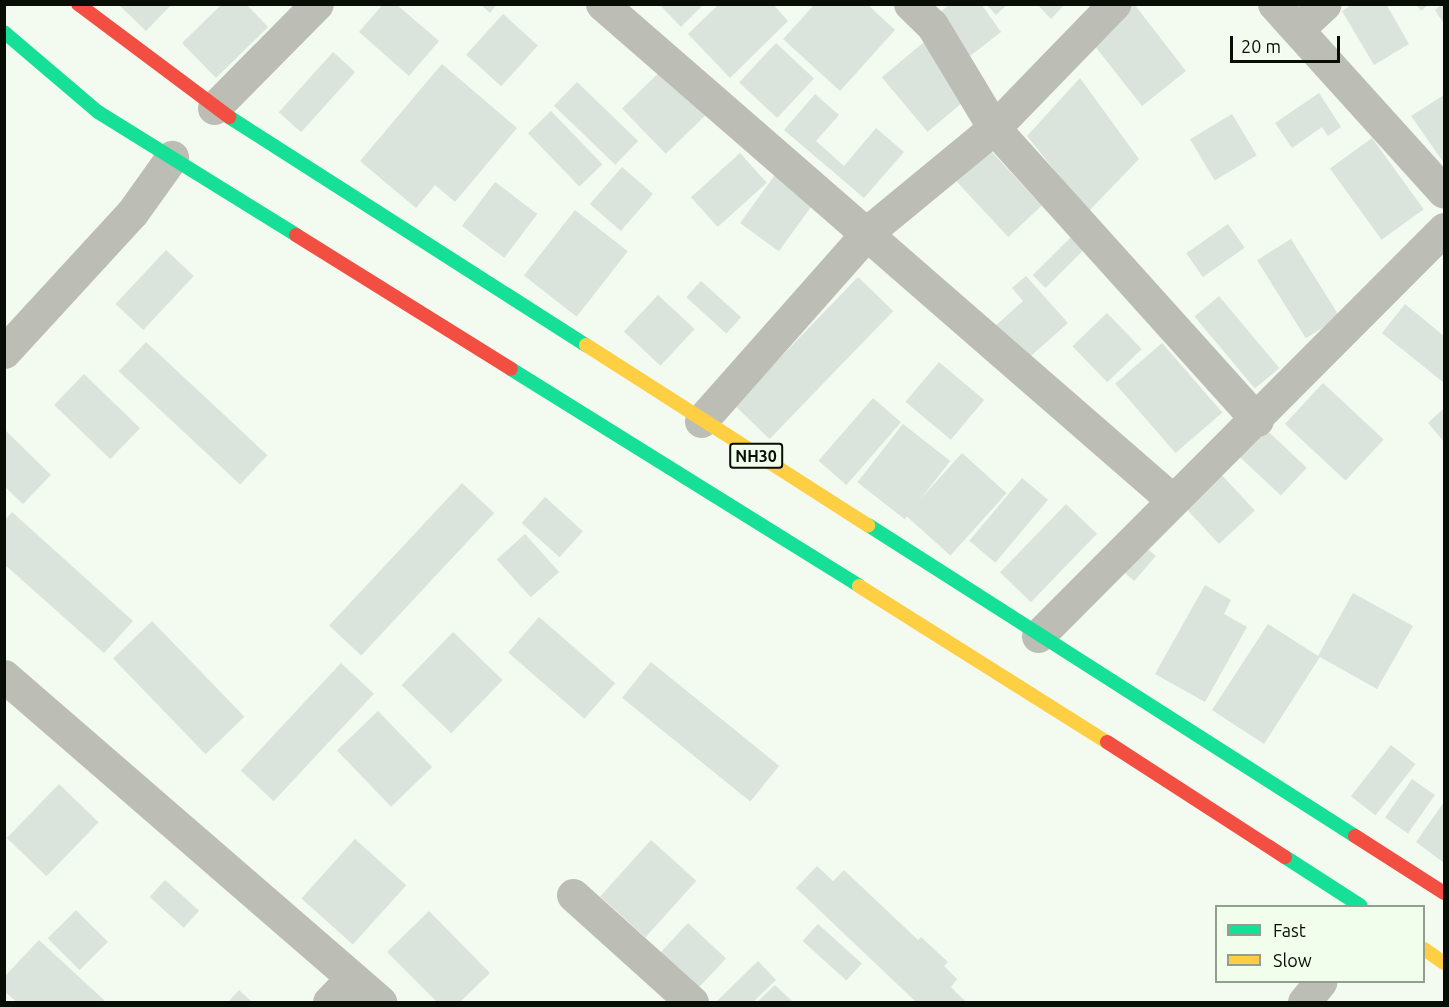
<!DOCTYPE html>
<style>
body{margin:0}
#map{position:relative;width:1449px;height:1007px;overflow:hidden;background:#f3faf0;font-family:Ubuntu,sans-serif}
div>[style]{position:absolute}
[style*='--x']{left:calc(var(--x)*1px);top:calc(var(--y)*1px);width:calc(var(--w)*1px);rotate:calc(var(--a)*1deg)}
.building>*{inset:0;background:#dbe3dd;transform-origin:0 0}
.street>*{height:33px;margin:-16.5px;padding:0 16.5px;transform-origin:16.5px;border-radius:16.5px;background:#bcbdb4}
.fast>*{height:14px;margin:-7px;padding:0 7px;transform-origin:7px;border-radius:7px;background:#16e098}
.slow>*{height:14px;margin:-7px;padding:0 7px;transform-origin:7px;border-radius:7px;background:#ffcf43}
.jam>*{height:14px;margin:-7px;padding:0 7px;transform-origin:7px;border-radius:7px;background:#f24e42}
span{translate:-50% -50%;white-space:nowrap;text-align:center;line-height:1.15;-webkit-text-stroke:4.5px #f2feec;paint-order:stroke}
.shield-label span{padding:2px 4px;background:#f2feec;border:2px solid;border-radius:4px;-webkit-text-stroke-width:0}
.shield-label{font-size:16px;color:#080d06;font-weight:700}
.frame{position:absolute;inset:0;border:6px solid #080d06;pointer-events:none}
.legend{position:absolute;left:1215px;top:905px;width:210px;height:78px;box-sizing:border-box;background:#f2feec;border:2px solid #949e90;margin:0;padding:8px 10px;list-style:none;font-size:18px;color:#080d06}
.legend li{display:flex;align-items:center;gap:12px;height:30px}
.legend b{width:30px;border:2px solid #949e90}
.scale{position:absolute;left:1230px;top:36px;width:110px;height:27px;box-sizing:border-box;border:3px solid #080d06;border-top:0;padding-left:8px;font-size:18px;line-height:21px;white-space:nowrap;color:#080d06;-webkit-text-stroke:4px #f2feec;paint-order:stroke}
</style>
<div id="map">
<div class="building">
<i style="clip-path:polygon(118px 4px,172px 4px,146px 31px)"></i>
<i style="clip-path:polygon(222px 4px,246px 4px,268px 27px,216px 78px,182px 43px)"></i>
<i style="clip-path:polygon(383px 4px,396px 4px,439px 41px,409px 76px,359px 32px)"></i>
<i style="clip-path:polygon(480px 4px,497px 4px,490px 13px)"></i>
<i style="clip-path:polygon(659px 4px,704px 4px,681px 27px)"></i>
<i style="clip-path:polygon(719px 4px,773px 4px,788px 21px,730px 78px,688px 34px)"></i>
<i style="clip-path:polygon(815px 4px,867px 4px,895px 30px,840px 91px,783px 39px)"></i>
<i style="clip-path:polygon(950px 4px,981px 4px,1001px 32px,970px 56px,938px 14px)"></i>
<i style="clip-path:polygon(986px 4px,1008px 4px,996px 15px)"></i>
<i style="clip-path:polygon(1037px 4px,1065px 4px,1051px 19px)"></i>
<i style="clip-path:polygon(1126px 4px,1134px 4px,1186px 71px,1142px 106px,1087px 36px)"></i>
<i style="clip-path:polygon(1353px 4px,1386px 4px,1409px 44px,1374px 65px,1342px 11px)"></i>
<i style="clip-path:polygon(1416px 4px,1429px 4px,1421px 11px)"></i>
<i style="clip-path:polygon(1442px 4px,1444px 4px,1444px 24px,1435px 10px)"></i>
<i style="left:503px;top:14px;width:47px;height:55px;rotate:42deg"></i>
<i style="left:924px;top:42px;width:71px;height:55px;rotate:50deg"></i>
<i style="left:776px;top:43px;width:52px;height:54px;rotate:43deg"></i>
<i style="left:333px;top:52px;width:30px;height:81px;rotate:42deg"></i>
<i style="clip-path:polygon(442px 64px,517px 128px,455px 202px,435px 185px,416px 208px,360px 161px)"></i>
<i style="left:668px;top:64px;width:63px;height:64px;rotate:46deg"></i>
<i style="clip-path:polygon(1080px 78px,1139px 159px,1088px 212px,1027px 136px)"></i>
<i style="left:577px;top:82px;width:85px;height:33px;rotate:44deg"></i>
<i style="clip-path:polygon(1319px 93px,1341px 127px,1328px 136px,1322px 127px,1292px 148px,1275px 123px)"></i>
<i style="clip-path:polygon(815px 94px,839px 115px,816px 141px,844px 166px,876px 128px,904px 152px,864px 198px,784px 130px)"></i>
<i style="clip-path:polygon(1444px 95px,1444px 163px,1411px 116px)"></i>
<i style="left:551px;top:111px;width:74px;height:32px;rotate:46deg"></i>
<i style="left:1232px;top:114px;width:48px;height:49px;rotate:59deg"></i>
<i style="left:1372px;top:138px;width:88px;height:52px;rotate:54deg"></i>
<i style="left:990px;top:150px;width:76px;height:46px;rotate:47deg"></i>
<i style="left:740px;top:153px;width:40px;height:66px;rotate:48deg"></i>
<i style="left:622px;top:167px;width:41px;height:49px;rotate:41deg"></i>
<i style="left:780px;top:168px;width:48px;height:68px;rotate:36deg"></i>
<i style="left:495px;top:182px;width:53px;height:55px;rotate:37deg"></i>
<i style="left:575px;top:210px;width:67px;height:83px;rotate:38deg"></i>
<i style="left:1228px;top:224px;width:29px;height:51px;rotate:55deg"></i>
<i style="left:1073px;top:235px;width:18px;height:57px;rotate:45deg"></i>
<i style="left:1291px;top:239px;width:92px;height:40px;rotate:58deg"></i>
<i style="left:166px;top:250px;width:38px;height:74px;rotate:43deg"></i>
<i style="clip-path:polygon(1026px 276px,1068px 323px,1024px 362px,993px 328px,1023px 301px,1012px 288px)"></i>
<i style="left:858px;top:277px;width:49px;height:178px;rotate:44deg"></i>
<i style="left:701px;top:281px;width:54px;height:22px;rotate:42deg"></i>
<i style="left:658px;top:295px;width:50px;height:50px;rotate:43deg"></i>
<i style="left:1219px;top:296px;width:94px;height:32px;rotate:50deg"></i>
<i style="clip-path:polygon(1405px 304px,1444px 336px,1444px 383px,1382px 333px)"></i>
<i style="left:1107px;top:313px;width:50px;height:48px;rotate:46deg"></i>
<i style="left:146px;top:342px;width:166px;height:40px;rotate:43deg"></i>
<i style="left:1162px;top:343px;width:92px;height:62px;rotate:49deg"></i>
<i style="left:939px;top:362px;width:59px;height:52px;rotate:40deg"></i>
<i style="left:84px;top:374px;width:78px;height:43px;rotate:44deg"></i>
<i style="left:1323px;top:383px;width:83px;height:56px;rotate:43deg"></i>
<i style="left:873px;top:398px;width:37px;height:83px;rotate:41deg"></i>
<i style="clip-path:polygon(1444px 408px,1444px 442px,1428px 423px)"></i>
<i style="left:903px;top:424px;width:60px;height:74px;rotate:38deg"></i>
<i style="left:1260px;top:424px;width:64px;height:38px;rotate:43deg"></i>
<i style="clip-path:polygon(4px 429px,51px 475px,23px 504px,4px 486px)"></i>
<i style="left:962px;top:453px;width:60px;height:84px;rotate:42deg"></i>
<i style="left:1218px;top:471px;width:54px;height:49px;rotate:47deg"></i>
<i style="left:1022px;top:478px;width:34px;height:82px;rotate:40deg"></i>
<i style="left:462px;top:483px;width:44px;height:195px;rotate:43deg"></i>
<i style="left:545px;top:497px;width:51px;height:35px;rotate:42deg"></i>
<i style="left:1066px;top:504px;width:43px;height:95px;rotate:44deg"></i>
<i style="clip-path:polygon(12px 512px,133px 621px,104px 653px,4px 564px,4px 521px)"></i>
<i style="left:525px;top:534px;width:51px;height:38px;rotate:48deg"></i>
<i style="left:1134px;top:537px;width:29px;height:33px;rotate:41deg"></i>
<i style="clip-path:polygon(1205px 585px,1231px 600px,1224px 614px,1247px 627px,1205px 702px,1155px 674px)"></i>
<i style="clip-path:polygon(1353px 593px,1413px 626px,1377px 689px,1320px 657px,1264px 744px,1212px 710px,1268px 624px,1318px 656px)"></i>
<i style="left:539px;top:617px;width:101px;height:47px;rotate:41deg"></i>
<i style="left:152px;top:621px;width:133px;height:54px;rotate:46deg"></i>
<i style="left:453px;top:632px;width:69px;height:74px;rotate:44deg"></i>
<i style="left:651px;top:662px;width:165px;height:46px;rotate:39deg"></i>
<i style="left:341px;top:663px;width:45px;height:147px;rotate:43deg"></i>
<i style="left:378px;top:711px;width:78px;height:57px;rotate:46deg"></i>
<i style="left:1391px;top:745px;width:31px;height:65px;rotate:38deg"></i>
<i style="left:1412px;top:779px;width:28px;height:47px;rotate:35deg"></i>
<i style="left:59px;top:784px;width:55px;height:75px;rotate:44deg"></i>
<i style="clip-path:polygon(1444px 802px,1444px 863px,1416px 842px)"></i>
<i style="left:355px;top:839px;width:69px;height:80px;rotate:42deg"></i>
<i style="left:651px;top:840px;width:61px;height:76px;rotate:42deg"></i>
<i style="clip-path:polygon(817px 866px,833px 881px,844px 870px,918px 940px,921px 937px,948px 962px,944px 966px,957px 979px,951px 987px,966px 1002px,916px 1002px,796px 888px)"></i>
<i style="left:165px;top:880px;width:46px;height:23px;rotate:42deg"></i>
<i style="left:76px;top:910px;width:45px;height:40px;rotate:45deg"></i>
<i style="clip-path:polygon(429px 911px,490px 973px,460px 1002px,437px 1002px,387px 952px)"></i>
<i style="left:688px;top:923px;width:52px;height:45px;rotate:43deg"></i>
<i style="left:818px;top:924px;width:59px;height:23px;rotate:42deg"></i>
<i style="clip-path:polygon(39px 940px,104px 1000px,103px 1002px,17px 1002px,4px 991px,4px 977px)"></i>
<i style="clip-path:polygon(758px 961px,776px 980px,753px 1002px,716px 1002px)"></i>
<i style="clip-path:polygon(775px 985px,793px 1002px,757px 1002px)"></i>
<i style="clip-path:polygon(239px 990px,252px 1002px,228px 1002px)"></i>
</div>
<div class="street">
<i style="--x:602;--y:4;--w:753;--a:41.01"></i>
<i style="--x:910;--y:4;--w:30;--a:44"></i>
<i style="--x:932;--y:25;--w:120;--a:59"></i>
<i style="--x:994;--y:128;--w:393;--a:48"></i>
<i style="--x:1274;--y:4;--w:253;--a:47.9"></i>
<i style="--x:1299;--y:28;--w:35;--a:-43"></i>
<i style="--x:214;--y:108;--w:146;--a:-45.3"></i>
<i style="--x:4;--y:352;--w:189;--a:-47.4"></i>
<i style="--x:132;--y:213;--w:69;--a:-54.5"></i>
<i style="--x:701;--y:421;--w:254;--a:-48.5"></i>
<i style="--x:869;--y:231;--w:162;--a:-39.5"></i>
<i style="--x:994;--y:128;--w:173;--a:-45.9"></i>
<i style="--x:1038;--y:636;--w:575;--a:-45.07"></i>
<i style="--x:4;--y:676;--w:498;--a:40.9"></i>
<i style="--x:573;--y:895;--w:160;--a:42"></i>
<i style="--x:329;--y:1002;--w:33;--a:-46"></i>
<i style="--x:1304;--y:1002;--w:26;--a:-51"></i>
</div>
<div class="fast">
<i style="--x:4;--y:32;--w:123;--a:40.4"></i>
<i style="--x:98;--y:112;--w:233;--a:31.8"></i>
<i style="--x:229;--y:117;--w:424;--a:32.6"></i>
<i style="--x:511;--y:369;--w:410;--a:31.9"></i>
<i style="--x:868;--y:525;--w:578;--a:32.56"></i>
<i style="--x:1285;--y:857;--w:90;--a:32.8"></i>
</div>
<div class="slow">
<i style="--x:586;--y:345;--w:335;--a:32.6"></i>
<i style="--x:859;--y:586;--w:293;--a:32.2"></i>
<i style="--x:1424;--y:949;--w:24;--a:35"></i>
</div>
<div class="jam">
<i style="--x:78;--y:4;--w:189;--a:36.8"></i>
<i style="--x:296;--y:235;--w:253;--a:31.9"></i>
<i style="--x:1107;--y:742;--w:212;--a:32.9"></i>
<i style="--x:1355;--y:836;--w:106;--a:32.6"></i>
</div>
<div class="shield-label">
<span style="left:756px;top:456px">NH30</span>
</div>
<div class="frame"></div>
<ul class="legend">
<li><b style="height:8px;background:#16e098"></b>Fast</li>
<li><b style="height:8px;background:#ffcf43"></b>Slow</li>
</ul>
<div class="scale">20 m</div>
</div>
